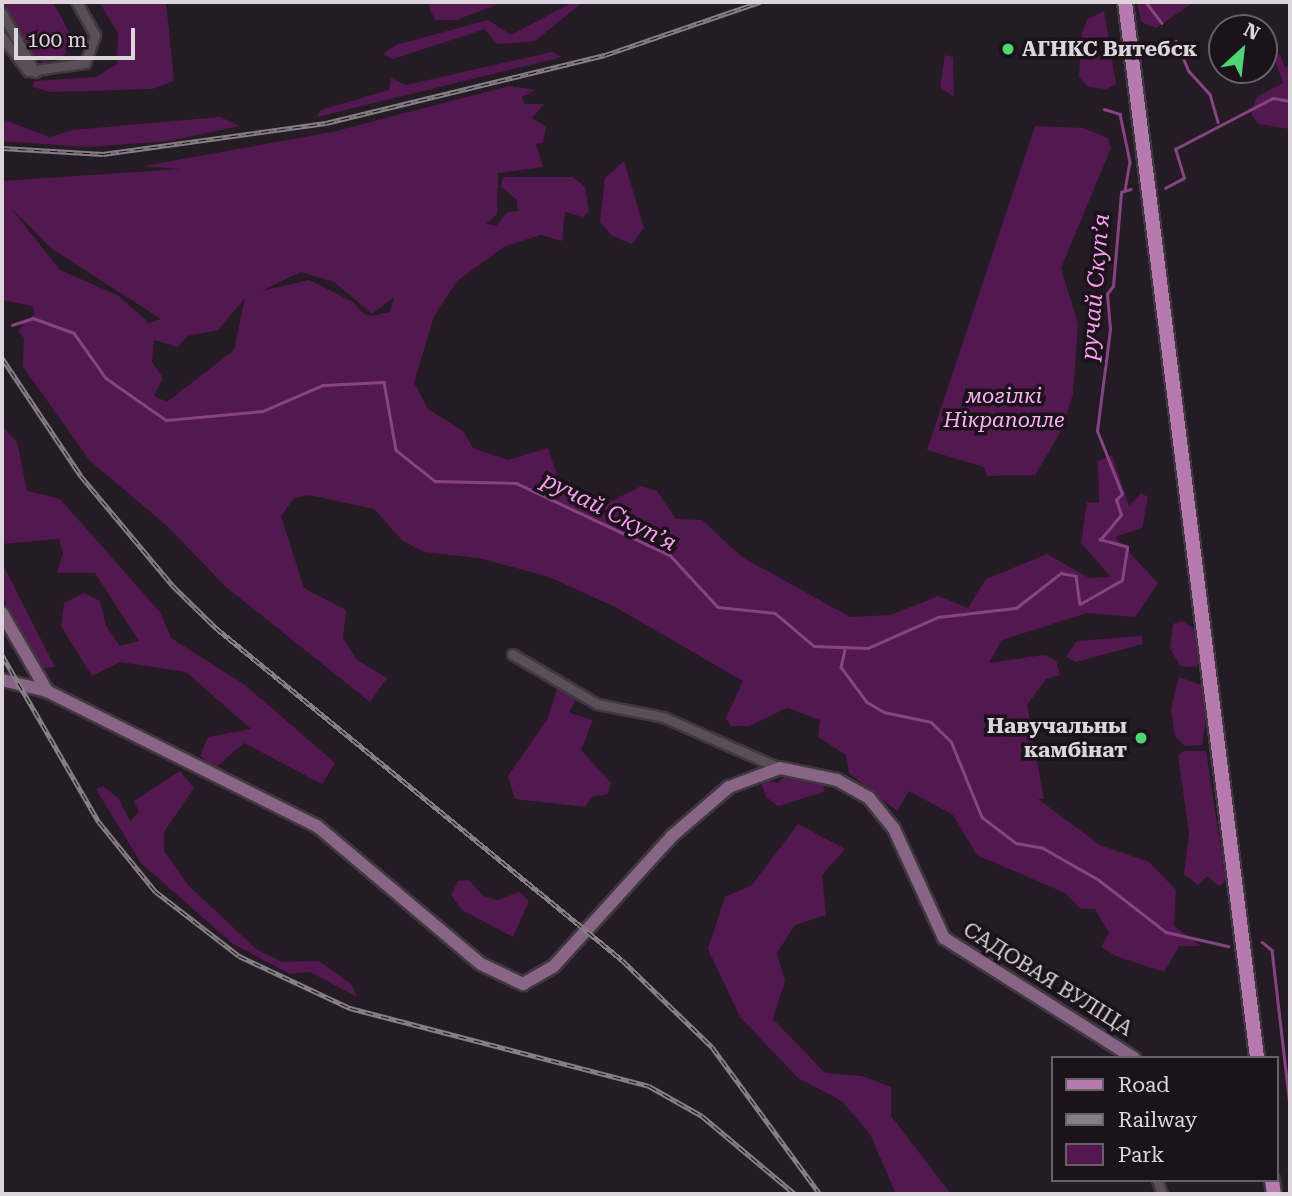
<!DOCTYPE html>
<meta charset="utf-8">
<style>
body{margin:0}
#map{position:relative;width:1292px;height:1196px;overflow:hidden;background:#251b24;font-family:"Roboto Serif",serif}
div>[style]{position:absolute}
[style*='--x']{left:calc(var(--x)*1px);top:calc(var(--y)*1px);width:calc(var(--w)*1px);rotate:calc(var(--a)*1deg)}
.green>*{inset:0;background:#531850}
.stream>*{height:2.5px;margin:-1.25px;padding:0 1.25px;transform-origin:1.25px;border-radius:1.25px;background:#864582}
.roads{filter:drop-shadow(2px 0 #3f383e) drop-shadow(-2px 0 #3f383e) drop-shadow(0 2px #3f383e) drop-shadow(0 -2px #3f383e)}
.street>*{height:9px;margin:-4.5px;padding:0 4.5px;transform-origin:4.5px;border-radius:4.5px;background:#5a4e59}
.secondary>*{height:12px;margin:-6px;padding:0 6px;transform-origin:6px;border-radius:6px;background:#886485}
.primary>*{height:14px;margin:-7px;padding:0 7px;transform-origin:7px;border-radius:7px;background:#b67ab1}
.rail>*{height:5px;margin-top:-2.5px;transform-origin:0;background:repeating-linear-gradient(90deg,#1b121a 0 8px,#867e85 0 16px);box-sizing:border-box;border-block:2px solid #867e85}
.dots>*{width:19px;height:19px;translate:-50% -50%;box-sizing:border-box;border:4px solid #1b121a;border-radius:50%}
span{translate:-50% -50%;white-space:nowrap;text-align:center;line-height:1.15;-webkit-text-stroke:7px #1b121a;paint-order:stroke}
.poi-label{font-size:21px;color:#dcd5db;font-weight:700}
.left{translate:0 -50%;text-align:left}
.right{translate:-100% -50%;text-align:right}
.park-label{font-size:21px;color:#fbb2f5;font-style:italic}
.street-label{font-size:21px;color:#dcd5db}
.water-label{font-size:23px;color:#f89df1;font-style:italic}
.frame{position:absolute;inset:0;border:4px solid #dcd5db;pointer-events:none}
.legend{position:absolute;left:1051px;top:1056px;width:228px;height:126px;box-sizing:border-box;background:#1b121a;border:2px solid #686067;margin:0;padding:9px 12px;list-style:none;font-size:21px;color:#dcd5db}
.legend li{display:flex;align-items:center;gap:14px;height:35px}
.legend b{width:35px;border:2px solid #686067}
.north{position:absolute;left:1208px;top:14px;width:70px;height:70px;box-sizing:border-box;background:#1b121a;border:2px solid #686067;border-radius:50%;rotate:27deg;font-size:19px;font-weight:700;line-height:28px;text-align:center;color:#dcd5db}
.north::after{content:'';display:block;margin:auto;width:24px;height:32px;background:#4ed676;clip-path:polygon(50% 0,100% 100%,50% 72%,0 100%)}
.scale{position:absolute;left:14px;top:28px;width:121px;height:32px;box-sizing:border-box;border:4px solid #dcd5db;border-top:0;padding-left:9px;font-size:21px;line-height:24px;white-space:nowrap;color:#dcd5db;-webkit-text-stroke:5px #1b121a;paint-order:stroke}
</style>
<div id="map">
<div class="green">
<i style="clip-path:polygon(2px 2px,53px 2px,69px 32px,66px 54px,44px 63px,31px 57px)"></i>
<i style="clip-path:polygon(99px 2px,166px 2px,174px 81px,152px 89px,51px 92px,33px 87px,34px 81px,96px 77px,117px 64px,118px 33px)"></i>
<i style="clip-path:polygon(427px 2px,504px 2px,456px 20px,435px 20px)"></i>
<i style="clip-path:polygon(573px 2px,583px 2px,535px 41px,497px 44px,485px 29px,393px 59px,383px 54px,396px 45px,488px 20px,511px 35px)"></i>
<i style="clip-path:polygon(1137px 2px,1194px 2px,1156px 28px,1141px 22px)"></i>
<i style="clip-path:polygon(1104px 11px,1116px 84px,1106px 89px,1088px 87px,1079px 77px,1082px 33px,1088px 19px)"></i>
<i style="clip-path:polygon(552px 52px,562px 57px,317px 117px,321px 110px,389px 90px,391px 78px,406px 85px)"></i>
<i style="clip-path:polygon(1280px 54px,1285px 68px,1290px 66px,1290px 129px,1258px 124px,1251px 113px,1257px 97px,1283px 83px,1274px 57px)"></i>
<i style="clip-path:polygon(945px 55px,953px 57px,954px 97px,940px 87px)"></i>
<i style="clip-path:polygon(evenodd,509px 86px,536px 90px,522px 97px,524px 104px,544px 104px,532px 118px,546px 127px,543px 143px,536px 144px,543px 167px,498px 173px,497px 214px,486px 224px,496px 226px,507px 212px,518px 211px,517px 200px,501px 187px,503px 177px,573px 177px,585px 187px,589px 211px,583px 217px,565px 212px,562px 241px,541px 235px,505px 246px,457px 281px,434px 316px,414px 383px,428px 409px,463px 431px,473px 448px,508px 460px,548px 448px,559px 481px,608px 503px,641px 486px,657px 491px,676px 519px,702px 520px,742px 557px,850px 617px,891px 615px,938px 596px,968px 608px,986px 579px,1047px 554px,1089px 578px,1111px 577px,1081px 543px,1087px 502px,1099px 503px,1098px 461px,1112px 455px,1129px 506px,1141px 493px,1148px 497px,1142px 528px,1115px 537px,1158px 583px,1135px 617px,1087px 613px,1002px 640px,989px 663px,1044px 655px,1056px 660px,1060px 675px,1046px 679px,1027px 705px,1044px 799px,1038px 799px,1100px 845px,1149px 862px,1176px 890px,1174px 926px,1201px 946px,1179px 946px,1164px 972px,1116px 956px,1101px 947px,1109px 933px,1095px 909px,1081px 909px,1065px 893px,977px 855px,953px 815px,909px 791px,897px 811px,849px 773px,846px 755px,818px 737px,820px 720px,787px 708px,749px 726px,731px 726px,726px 718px,743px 681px,615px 607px,549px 577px,479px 558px,424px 552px,403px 541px,374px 509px,309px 495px,294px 498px,281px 516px,304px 588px,346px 610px,343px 638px,357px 660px,387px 678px,370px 702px,226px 587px,166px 525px,90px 461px,23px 367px,24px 338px,18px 330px,35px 314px,32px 306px,2px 300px,2px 181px,181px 169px,144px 166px,332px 132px,509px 86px,10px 207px,51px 248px,161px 319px,149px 323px,119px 296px,60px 270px,10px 207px,509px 86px,301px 272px,334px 282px,372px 314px,394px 297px,390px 312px,372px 316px,364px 314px,353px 302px,309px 280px,261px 291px,301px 272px,509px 86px,245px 298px,234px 350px,167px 402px,154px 396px,163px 378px,152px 362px,154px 340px,178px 347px,187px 336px,218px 330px,245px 298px)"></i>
<i style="clip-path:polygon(220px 117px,240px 126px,169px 141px,87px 147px,2px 141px,2px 119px,50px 137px,73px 130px)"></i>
<i style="clip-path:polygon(1035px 126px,1083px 128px,1108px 138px,1111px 148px,1061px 268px,1078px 324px,1073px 394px,1061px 431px,1035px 475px,987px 476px,984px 467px,927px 450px)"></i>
<i style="clip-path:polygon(624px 161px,644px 228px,632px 244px,612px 236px,600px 222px,605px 178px)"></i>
<i style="clip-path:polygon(2px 426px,17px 442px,27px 491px,60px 499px,160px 612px,171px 638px,245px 685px,335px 763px,322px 784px,244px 743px,215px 768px,200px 756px,208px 737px,251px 729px,186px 672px,120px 662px,92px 676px,61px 626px,64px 603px,84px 593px,100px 601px,106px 626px,120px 646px,139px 641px,95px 573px,57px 573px,63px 553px,59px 539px,2px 544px)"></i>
<i style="clip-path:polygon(2px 563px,55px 667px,44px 668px,2px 597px)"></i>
<i style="clip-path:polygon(1182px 621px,1199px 631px,1202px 660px,1196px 667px,1180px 666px,1170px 648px,1173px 624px)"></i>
<i style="clip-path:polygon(1142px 636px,1142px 644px,1076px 662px,1066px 657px,1077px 641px)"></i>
<i style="clip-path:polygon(1179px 677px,1201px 685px,1207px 711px,1202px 745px,1185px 746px,1175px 736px,1171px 709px)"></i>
<i style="clip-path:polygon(557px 689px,576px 699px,569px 713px,593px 720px,581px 750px,611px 783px,608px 794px,592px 797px,585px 807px,515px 799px,508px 776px,548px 718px)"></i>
<i style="clip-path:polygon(1184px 751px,1206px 751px,1226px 881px,1219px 886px,1207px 876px,1198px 885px,1184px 874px,1189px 833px,1178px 756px)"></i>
<i style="clip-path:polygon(180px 771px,194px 788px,164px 832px,164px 851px,188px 885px,257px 950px,282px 962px,319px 961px,351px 984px,357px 997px,310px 972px,290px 974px,233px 944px,141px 863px,96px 789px,103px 786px,119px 799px,130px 821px,139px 812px,134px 801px)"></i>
<i style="clip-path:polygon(786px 775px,823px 783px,824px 792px,778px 806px,766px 797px,760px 779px,777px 783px)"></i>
<i style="clip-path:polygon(798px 824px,845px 849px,822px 875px,826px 915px,795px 925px,777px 953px,785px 981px,773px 1019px,825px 1073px,862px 1076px,891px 1087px,891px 1116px,951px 1194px,896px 1194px,870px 1134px,842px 1101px,798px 1078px,740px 1017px,708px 949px,725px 897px,752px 885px)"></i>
<i style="clip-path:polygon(469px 880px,483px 896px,498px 900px,519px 892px,529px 901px,513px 937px,462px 910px,451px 895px,458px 881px)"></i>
</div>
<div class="stream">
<i style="--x:1146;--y:2;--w:26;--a:53"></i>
<i style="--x:1176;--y:41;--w:33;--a:67"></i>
<i style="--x:1189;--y:71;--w:31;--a:48"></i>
<i style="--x:1210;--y:94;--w:29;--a:74"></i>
<i style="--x:1104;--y:109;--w:17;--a:17"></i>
<i style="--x:1120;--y:114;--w:49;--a:78.2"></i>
<i style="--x:1130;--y:162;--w:28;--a:100"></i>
<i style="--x:1165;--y:188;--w:21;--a:-28"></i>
<i style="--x:1184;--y:178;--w:30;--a:-107"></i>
<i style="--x:1175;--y:149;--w:110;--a:-27.5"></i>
<i style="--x:1273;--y:98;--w:17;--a:10"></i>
<i style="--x:12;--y:325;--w:22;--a:-18"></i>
<i style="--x:33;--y:318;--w:44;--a:20.1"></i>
<i style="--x:74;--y:333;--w:55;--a:54.6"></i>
<i style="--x:106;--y:378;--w:73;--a:35"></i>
<i style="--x:166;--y:420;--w:97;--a:-5.3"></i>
<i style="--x:263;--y:411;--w:65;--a:-23.4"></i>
<i style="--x:323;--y:385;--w:61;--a:-2.8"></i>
<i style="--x:384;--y:382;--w:69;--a:80"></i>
<i style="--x:396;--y:450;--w:50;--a:38.5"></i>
<i style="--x:435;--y:481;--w:81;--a:1.4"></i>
<i style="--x:516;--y:483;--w:170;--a:25.1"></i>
<i style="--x:670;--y:555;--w:71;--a:47.3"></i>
<i style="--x:718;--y:607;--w:57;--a:6"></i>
<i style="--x:775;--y:613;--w:51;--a:40.2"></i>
<i style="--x:814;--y:646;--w:54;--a:2.1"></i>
<i style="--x:868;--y:648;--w:77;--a:-23.9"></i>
<i style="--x:938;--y:617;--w:79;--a:-6.6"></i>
<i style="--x:1016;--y:608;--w:57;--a:-37.9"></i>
<i style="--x:1061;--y:573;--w:15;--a:11"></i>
<i style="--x:1076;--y:576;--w:28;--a:82"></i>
<i style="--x:1080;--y:604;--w:48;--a:-29.7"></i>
<i style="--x:1122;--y:580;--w:33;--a:-81"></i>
<i style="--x:1127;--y:547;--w:28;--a:-165"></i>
<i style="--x:1100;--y:540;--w:33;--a:-50"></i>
<i style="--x:1121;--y:515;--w:16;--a:-108"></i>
<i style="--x:1116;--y:500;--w:8;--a:-45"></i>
<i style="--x:1122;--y:494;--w:68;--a:-111.6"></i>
<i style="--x:1097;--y:431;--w:103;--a:-82.7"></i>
<i style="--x:1110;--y:329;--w:35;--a:-95"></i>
<i style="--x:1107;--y:294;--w:10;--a:-53"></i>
<i style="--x:1113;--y:286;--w:94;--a:-85.1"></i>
<i style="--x:1121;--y:192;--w:10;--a:-17"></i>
<i style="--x:845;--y:650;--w:17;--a:103"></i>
<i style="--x:841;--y:667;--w:44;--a:53.4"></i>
<i style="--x:867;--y:702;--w:20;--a:30"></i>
<i style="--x:884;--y:712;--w:48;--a:12"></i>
<i style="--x:931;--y:722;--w:28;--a:44"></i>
<i style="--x:951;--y:741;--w:82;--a:67.8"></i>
<i style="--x:982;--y:817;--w:43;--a:37.4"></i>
<i style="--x:1016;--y:843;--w:27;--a:10"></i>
<i style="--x:1043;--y:848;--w:64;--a:29.7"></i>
<i style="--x:1099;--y:880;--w:85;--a:37.8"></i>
<i style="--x:1166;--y:932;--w:64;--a:12.7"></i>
<i style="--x:1262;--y:942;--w:13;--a:39"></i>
<i style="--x:1272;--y:950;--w:157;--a:83.4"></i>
</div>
<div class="roads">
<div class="street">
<i style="--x:2;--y:13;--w:68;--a:60.8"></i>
<i style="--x:2;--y:37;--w:43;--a:52.6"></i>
<i style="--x:28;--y:71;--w:58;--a:-8"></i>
<i style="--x:85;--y:63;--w:30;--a:-70"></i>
<i style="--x:95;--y:35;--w:38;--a:-119"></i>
<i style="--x:512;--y:654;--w:99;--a:30.5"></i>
<i style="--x:597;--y:704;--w:67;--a:11.1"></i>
<i style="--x:663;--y:717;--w:128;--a:23.6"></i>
<i style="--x:1157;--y:1180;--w:15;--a:70"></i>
</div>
<div class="secondary">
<i style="--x:2;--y:613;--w:90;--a:60"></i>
<i style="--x:2;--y:680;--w:46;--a:13.7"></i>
<i style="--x:47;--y:691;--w:302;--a:26.6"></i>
<i style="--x:317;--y:826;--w:214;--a:40.1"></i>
<i style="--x:481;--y:964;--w:47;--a:25.5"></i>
<i style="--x:523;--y:984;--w:34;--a:-30"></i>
<i style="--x:553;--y:967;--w:177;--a:-47.7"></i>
<i style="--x:672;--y:836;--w:75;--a:-40.7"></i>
<i style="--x:729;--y:787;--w:54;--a:-20.4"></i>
<i style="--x:780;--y:768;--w:58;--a:11.9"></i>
<i style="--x:837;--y:780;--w:37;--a:29"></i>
<i style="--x:869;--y:798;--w:40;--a:51"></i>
<i style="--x:894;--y:829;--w:120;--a:65.4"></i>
<i style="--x:944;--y:938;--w:225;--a:32.3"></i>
</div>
<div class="primary">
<i style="--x:1125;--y:2;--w:1064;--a:82.87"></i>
<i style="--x:1272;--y:1180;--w:14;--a:82"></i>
</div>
</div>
<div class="rail">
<i style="--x:2;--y:148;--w:101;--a:3.4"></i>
<i style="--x:103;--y:154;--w:225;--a:-7.9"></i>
<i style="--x:326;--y:123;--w:287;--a:-13.7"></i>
<i style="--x:605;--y:55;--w:164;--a:-18.9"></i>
<i style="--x:2;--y:358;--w:142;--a:56.2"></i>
<i style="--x:81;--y:476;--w:142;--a:50.1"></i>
<i style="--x:172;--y:585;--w:62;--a:44.3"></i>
<i style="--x:216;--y:628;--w:524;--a:39.27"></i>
<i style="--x:622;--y:960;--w:125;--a:44"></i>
<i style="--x:712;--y:1047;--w:182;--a:53.7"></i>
<i style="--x:2;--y:655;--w:193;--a:59.9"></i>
<i style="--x:99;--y:822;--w:89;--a:50.9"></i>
<i style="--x:155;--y:891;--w:106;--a:37.7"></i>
<i style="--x:239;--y:956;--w:123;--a:25.1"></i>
<i style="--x:350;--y:1008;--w:309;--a:14.6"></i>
<i style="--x:649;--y:1086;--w:61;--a:29.5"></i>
<i style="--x:702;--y:1116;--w:121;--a:40"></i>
</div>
<div class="dots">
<i style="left:1008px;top:49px;background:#4ed676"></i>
<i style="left:1141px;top:738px;background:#4ed676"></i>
</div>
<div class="poi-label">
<span class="left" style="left:1022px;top:49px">АГНКС Витебск</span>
<span class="right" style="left:1127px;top:738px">Навучальны<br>камбінат</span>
</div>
<div class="park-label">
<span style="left:1004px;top:408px">могілкі<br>Нікраполле</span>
</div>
<div class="street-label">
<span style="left:1048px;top:979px;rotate:32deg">САДОВАЯ ВУЛІЦА</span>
</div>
<div class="water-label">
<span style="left:1096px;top:287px;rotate:-85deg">ручай Скупʼя</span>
<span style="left:609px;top:512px;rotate:27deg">ручай Скупʼя</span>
</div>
<div class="frame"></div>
<ul class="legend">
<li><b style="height:9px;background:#b67ab1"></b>Road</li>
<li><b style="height:9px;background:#867e85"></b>Railway</li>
<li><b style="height:19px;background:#531850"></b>Park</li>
</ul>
<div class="north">N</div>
<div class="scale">100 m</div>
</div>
